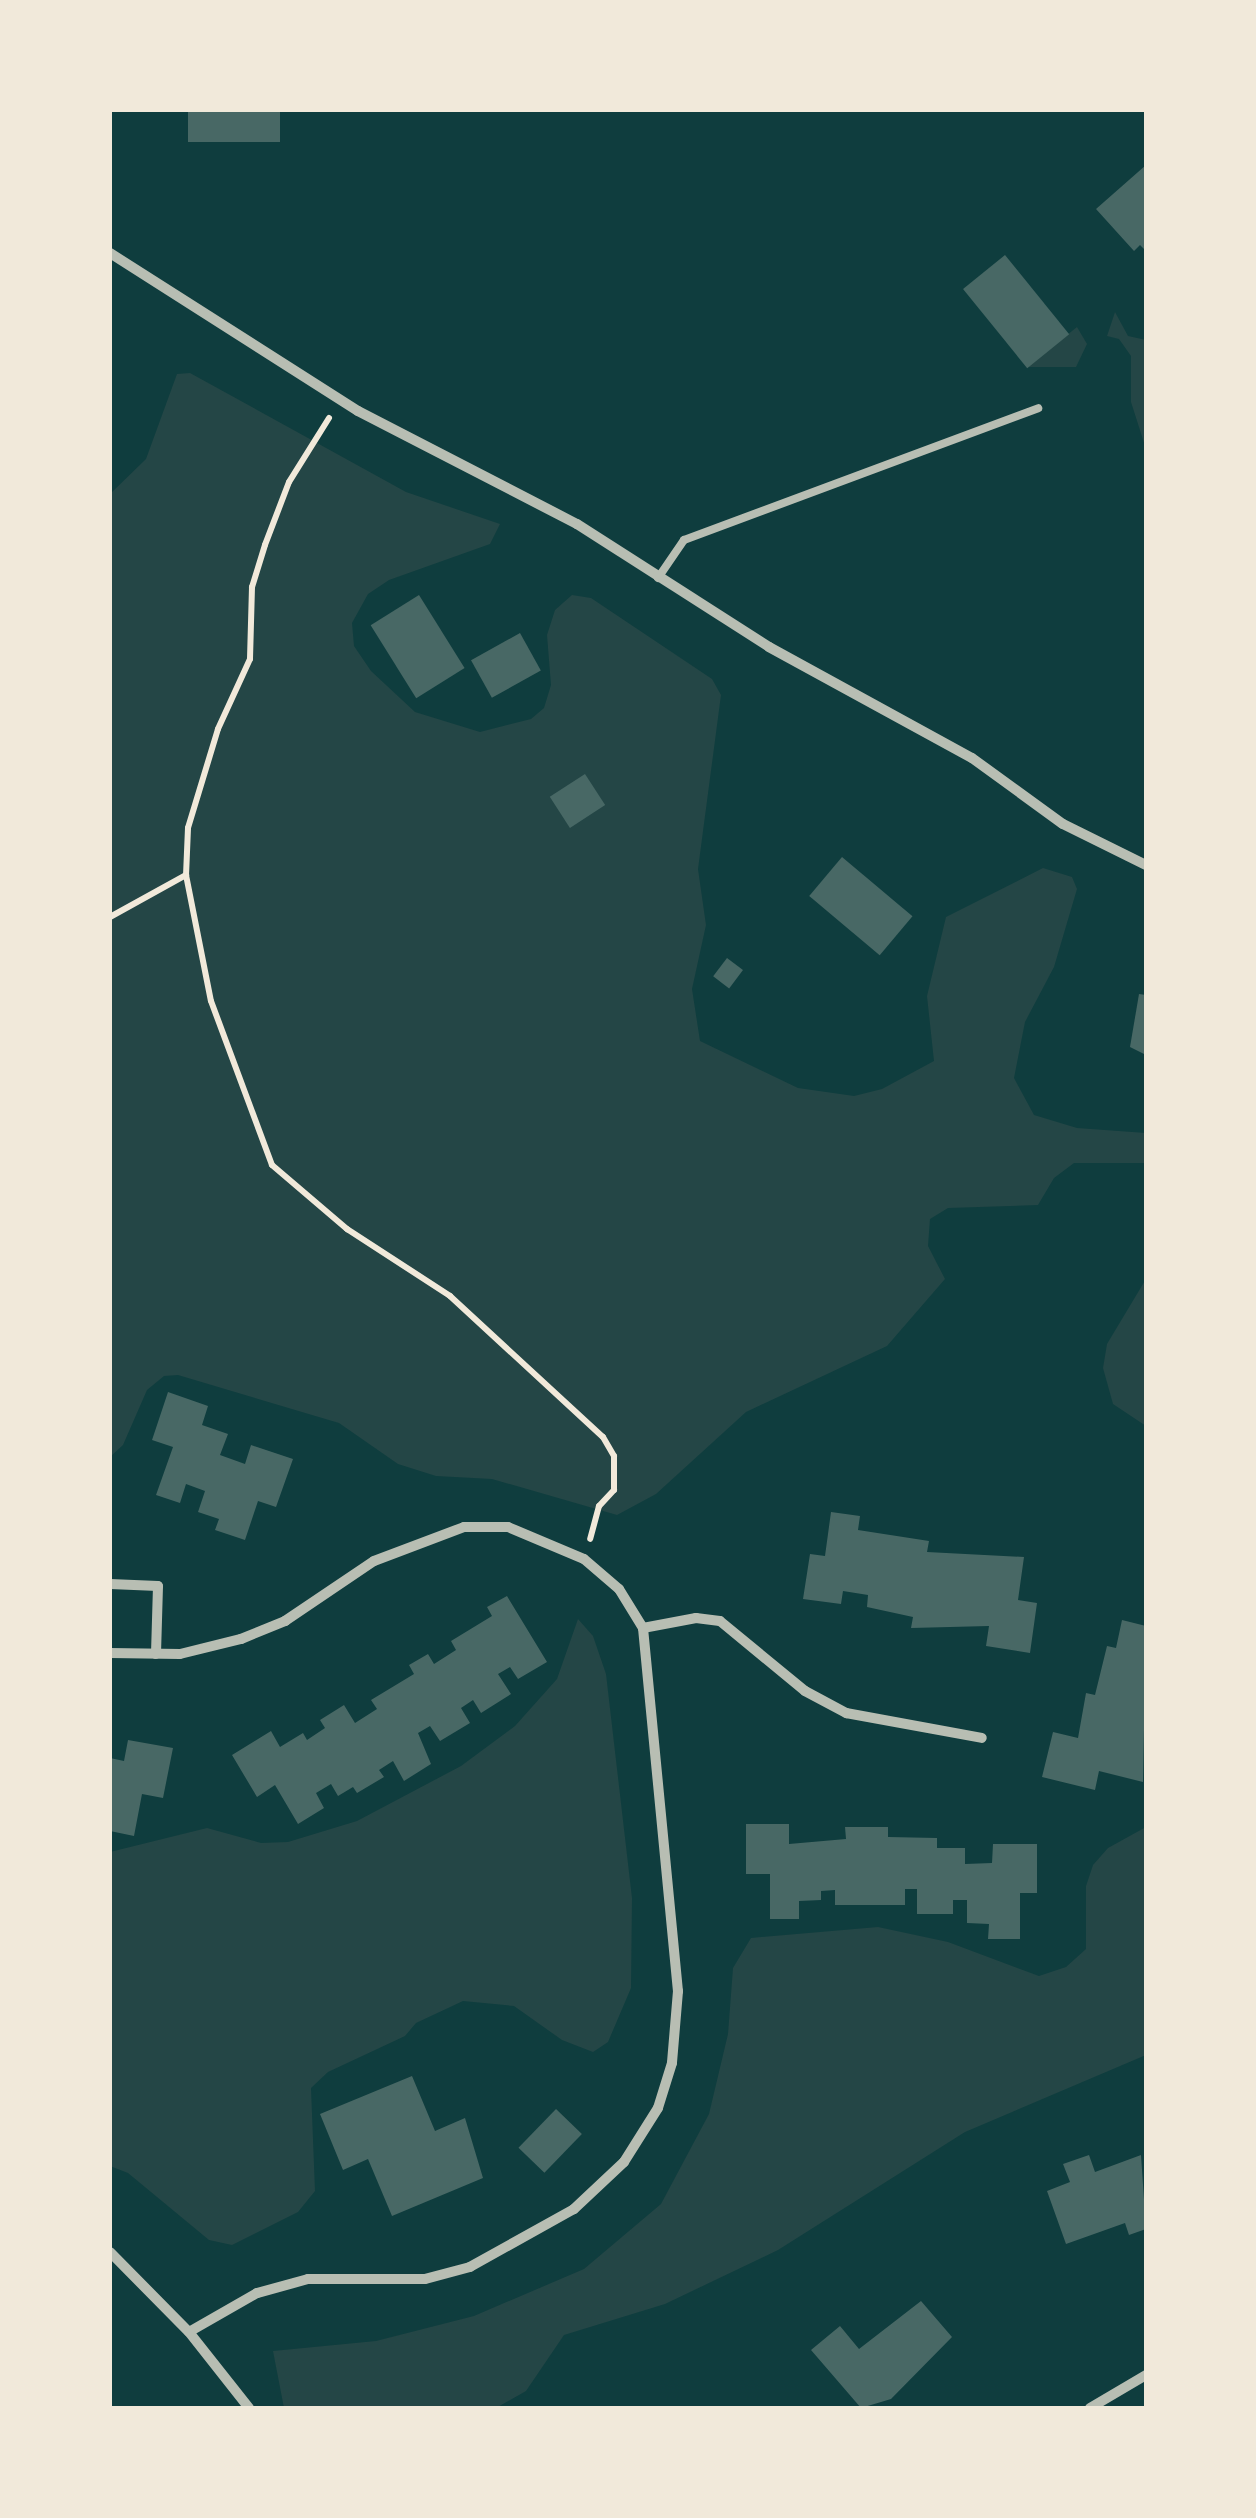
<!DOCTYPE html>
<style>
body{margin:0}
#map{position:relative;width:1256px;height:2518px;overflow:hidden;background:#0f3d3e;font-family:Poppins,sans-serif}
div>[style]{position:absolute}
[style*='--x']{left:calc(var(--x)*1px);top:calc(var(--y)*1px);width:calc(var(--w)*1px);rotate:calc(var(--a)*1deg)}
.green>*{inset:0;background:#244646}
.building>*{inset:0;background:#486865;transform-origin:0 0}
.path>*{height:6px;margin:-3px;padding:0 3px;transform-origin:3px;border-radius:3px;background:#f1e9da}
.service>*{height:8px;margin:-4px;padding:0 4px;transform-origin:4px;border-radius:4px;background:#b8beb3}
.minor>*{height:10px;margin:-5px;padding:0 5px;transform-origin:5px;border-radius:5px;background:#b8beb3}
span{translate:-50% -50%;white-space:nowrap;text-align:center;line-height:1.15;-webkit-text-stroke:9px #f1e9da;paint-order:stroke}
.frame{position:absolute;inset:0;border:112px solid #f1e9da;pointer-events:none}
</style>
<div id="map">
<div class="green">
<i style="clip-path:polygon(1115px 312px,1128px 336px,1146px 340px,1146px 449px,1131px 402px,1131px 356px,1119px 339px,1107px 336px)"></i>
<i style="clip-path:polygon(1077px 327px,1087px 344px,1076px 367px,1027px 367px)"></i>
<i style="clip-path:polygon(190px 373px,406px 492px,500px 524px,490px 544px,389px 580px,368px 594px,352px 623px,354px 646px,371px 671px,415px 712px,480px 732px,531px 719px,544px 708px,551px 685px,547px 635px,555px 610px,572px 595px,591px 598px,712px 679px,721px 695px,698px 869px,706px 925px,692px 989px,700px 1041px,798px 1088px,854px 1096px,882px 1089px,934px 1061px,927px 996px,946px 917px,1043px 868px,1072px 877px,1077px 889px,1054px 967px,1025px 1022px,1014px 1078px,1034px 1115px,1077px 1128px,1146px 1133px,1146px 1163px,1074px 1163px,1054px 1178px,1038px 1205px,948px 1208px,930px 1219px,928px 1246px,945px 1279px,887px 1346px,746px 1412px,656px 1494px,617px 1515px,492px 1479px,436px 1476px,398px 1464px,339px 1423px,178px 1375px,164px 1376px,147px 1390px,123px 1445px,110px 1457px,110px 494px,146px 459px,177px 374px)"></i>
<i style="clip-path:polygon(1146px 1279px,1146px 1426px,1113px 1404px,1103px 1368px,1107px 1344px)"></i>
<i style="clip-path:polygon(578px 1619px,593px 1636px,606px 1674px,632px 1898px,631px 1988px,608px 2042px,593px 2052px,562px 2040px,514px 2006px,463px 2001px,416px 2023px,405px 2036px,328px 2072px,311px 2088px,315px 2191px,298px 2212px,232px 2245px,209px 2240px,128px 2173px,110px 2166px,110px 1852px,207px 1828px,261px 1843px,288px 1842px,357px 1821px,461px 1766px,515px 1726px,557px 1679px)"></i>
<i style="clip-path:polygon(1146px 1827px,1146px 2055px,965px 2132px,778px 2250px,665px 2304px,564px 2335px,526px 2391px,496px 2408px,284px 2408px,273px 2351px,376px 2341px,474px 2316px,584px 2269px,661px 2204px,709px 2114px,728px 2034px,733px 1968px,751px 1938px,878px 1927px,948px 1942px,1039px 1976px,1066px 1967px,1086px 1949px,1086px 1886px,1093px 1865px,1108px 1848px)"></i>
</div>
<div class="building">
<i style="left:188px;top:110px;width:92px;height:32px"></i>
<i style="clip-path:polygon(1146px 165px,1146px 251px,1140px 245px,1134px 251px,1096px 209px)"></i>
<i style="left:1005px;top:255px;width:102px;height:54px;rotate:51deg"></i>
<i style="left:419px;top:595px;width:86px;height:57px;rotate:58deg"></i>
<i style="left:520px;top:633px;width:43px;height:56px;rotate:61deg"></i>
<i style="left:585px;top:774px;width:37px;height:42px;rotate:57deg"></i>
<i style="left:842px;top:857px;width:92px;height:51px;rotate:40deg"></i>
<i style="left:727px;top:958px;width:20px;height:23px;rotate:37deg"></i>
<i style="clip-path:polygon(1139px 994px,1146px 995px,1146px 1055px,1130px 1047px)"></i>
<i style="clip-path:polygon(168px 1392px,208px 1406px,202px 1425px,228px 1434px,220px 1455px,245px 1464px,251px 1445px,293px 1459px,276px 1507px,258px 1501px,245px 1540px,215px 1530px,219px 1519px,198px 1512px,205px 1491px,186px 1484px,180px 1503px,156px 1495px,173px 1447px,152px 1440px)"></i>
<i style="clip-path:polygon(831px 1512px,860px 1516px,858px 1530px,929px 1541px,927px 1552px,1024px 1557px,1018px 1600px,1037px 1603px,1030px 1653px,986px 1646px,989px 1626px,911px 1628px,913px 1617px,867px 1607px,868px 1595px,843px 1591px,841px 1604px,803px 1599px,810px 1554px,825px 1556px)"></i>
<i style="clip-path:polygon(507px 1596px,547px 1662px,518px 1679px,510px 1667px,498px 1674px,511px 1694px,481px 1713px,473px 1700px,461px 1708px,470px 1723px,440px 1741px,430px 1726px,418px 1733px,431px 1764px,404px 1781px,393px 1761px,379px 1770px,384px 1777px,357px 1793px,353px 1787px,338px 1796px,331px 1784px,316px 1793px,324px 1808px,298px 1824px,275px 1785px,257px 1797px,232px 1755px,271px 1731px,280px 1747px,303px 1733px,307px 1740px,325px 1728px,320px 1720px,344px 1705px,355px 1723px,377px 1709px,371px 1700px,414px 1674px,409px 1665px,428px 1654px,434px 1664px,456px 1650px,451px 1641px,492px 1616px,487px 1607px)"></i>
<i style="clip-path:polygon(1122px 1620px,1146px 1626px,1143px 1782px,1099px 1771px,1095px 1790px,1042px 1777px,1053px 1732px,1078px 1738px,1086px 1693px,1095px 1695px,1107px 1646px,1116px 1648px)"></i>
<i style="clip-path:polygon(128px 1740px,173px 1748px,163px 1798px,142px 1794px,134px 1836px,110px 1831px,110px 1758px,124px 1761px)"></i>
<i style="clip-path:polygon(746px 1824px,789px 1824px,789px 1844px,846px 1839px,845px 1827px,888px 1827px,888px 1837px,937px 1838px,937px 1848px,965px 1848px,965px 1864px,992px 1863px,993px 1844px,1037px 1844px,1037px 1893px,1020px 1893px,1020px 1939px,988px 1939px,989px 1924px,967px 1923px,967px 1900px,953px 1900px,953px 1914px,917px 1914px,917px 1889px,905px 1889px,905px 1905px,835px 1905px,835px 1890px,821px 1891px,821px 1900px,799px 1901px,799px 1919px,770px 1919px,770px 1874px,746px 1874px)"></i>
<i style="clip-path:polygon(412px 2076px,435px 2131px,465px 2118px,483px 2178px,392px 2216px,368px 2159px,343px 2170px,320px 2114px)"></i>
<i style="left:556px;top:2109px;width:36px;height:54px;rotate:44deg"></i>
<i style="clip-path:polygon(1089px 2155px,1095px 2172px,1141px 2155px,1146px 2229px,1129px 2235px,1125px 2223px,1066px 2244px,1047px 2191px,1070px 2182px,1063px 2164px)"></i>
<i style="clip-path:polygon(921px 2301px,952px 2337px,891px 2399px,861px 2408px,811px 2350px,840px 2326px,859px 2349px)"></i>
</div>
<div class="path">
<i style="--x:329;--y:418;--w:75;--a:122"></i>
<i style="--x:289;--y:482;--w:67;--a:110.9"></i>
<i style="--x:265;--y:545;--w:44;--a:107.2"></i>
<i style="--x:252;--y:587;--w:72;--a:91.6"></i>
<i style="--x:250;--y:659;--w:77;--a:114.6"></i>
<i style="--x:218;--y:729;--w:103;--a:106.9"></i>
<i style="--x:188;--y:828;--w:47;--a:92.4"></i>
<i style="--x:186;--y:875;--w:128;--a:78.8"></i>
<i style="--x:211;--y:1001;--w:175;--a:69.6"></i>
<i style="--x:272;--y:1165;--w:99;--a:40.5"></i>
<i style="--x:347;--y:1229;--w:123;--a:33"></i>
<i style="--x:450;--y:1296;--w:208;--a:42.7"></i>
<i style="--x:603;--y:1437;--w:22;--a:60"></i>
<i style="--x:614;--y:1456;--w:34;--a:90"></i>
<i style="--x:614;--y:1490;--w:22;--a:133"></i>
<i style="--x:599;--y:1506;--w:34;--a:105"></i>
<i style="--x:110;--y:917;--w:87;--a:-28.9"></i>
</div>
<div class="service">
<i style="--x:658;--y:578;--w:46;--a:-55.6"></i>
<i style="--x:684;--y:540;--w:378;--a:-20.4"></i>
</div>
<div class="minor">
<i style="--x:110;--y:253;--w:294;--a:32.5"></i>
<i style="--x:358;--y:411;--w:246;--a:27.3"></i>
<i style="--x:577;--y:524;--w:228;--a:32.6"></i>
<i style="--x:769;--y:647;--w:231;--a:28.7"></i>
<i style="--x:972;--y:758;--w:112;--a:36"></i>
<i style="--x:1063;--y:824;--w:93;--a:26.3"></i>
<i style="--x:110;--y:1584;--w:48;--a:2.4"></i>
<i style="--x:158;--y:1586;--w:68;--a:91.7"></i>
<i style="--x:643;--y:1628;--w:54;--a:-10.7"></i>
<i style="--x:696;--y:1618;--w:24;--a:7"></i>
<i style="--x:720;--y:1621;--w:110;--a:39.5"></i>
<i style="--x:805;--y:1691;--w:47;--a:28.2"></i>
<i style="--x:846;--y:1713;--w:138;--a:10.4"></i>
<i style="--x:110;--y:1653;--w:70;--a:0.8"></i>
<i style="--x:180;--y:1654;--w:63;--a:-13.8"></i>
<i style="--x:241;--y:1639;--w:48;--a:-22.2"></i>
<i style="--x:285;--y:1621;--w:107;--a:-34"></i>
<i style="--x:374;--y:1561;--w:96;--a:-20.7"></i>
<i style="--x:464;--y:1527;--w:44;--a:0"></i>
<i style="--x:508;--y:1527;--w:82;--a:22.8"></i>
<i style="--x:584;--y:1559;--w:46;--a:40.6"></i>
<i style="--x:619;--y:1589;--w:46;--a:58.4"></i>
<i style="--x:643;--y:1628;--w:365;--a:84.5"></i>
<i style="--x:678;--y:1991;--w:72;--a:94.8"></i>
<i style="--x:672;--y:2063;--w:47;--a:107.3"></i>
<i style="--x:658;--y:2108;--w:64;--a:122.2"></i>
<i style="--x:624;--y:2162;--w:69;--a:136.8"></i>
<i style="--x:574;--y:2209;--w:119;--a:150.9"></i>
<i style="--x:470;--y:2267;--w:47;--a:165.1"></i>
<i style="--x:425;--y:2279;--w:117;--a:180"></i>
<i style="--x:308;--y:2279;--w:53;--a:164.6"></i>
<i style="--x:257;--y:2293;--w:78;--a:150.2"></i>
<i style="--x:110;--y:2252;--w:112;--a:45.4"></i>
<i style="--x:189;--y:2332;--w:97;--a:51.7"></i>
<i style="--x:1090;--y:2408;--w:65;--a:-30.5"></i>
</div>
<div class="frame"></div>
</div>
